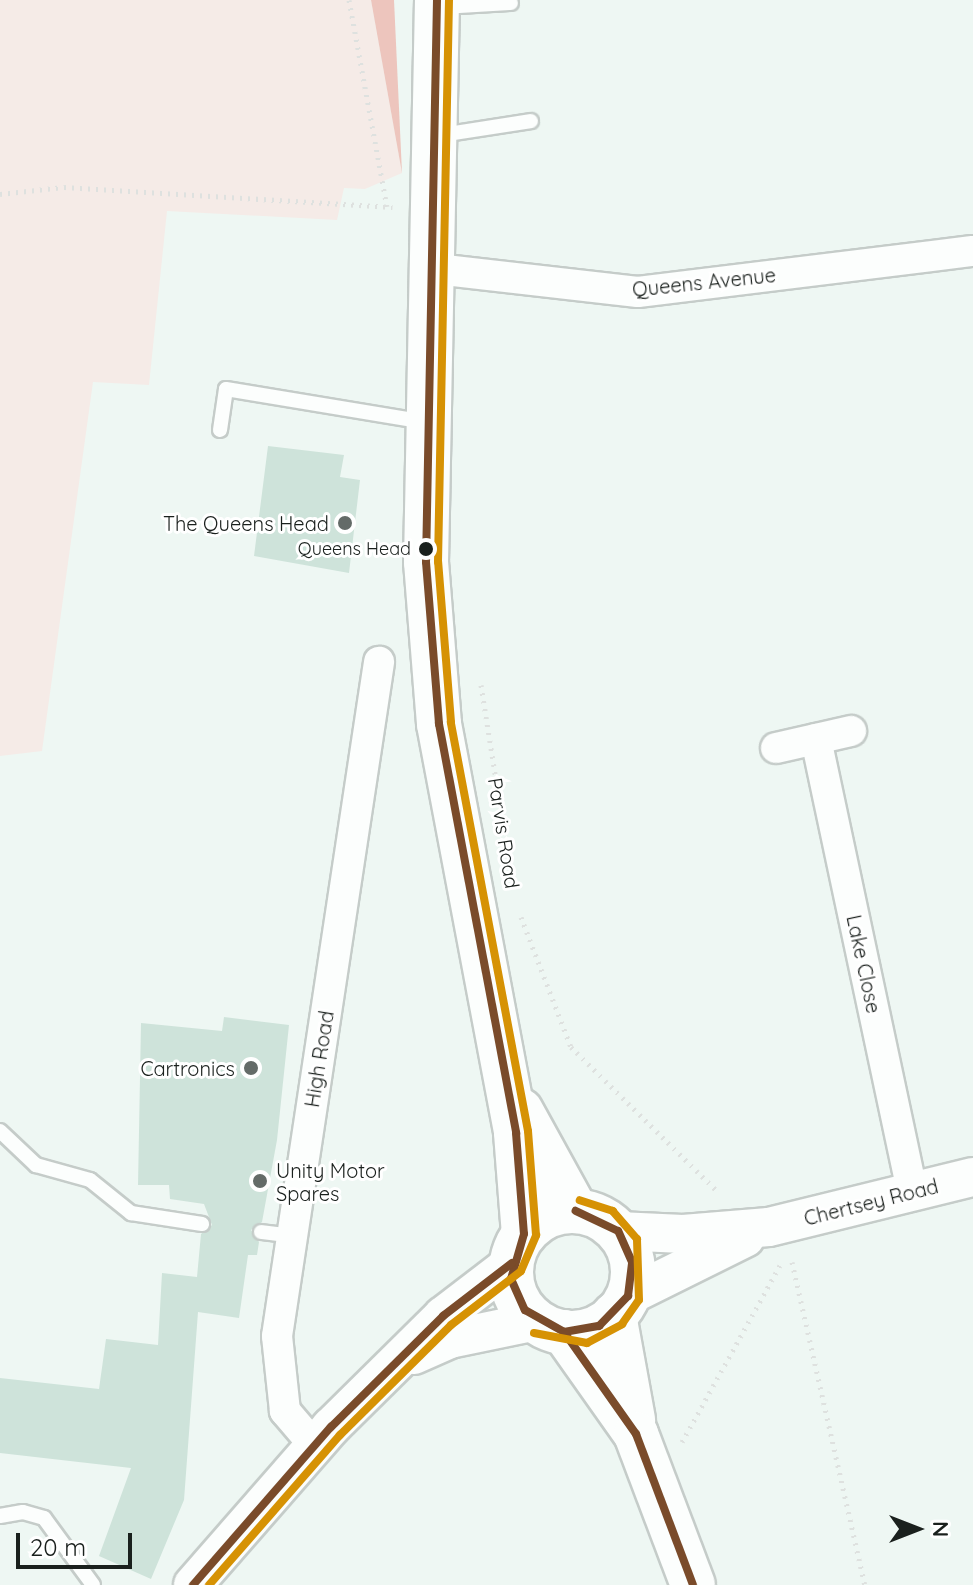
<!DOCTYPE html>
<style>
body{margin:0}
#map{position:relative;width:973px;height:1585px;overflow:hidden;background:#eef7f3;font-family:Quicksand,sans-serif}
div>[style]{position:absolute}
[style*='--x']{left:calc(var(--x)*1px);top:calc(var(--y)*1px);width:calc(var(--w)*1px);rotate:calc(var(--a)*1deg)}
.green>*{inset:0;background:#f5ebe7}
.forest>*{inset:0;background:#edc5bd}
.building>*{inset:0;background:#cee3da}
.path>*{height:5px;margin-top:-2.5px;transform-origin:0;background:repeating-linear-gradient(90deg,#dee1df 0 2px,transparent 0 8px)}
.roads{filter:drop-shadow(2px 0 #c5ccc9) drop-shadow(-2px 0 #c5ccc9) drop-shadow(0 2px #c5ccc9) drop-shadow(0 -2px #c5ccc9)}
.service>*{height:14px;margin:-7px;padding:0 7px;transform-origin:7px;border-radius:7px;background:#fcfefd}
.minor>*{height:30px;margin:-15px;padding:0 15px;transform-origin:15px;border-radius:15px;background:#fcfefd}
.tertiary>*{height:38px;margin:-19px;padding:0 19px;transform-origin:19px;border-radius:19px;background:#fcfefd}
.primary>*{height:44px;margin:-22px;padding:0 22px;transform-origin:22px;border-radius:22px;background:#fcfefd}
.primary>.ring{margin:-22px;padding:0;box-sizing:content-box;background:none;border:44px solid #fcfefd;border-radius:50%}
.bus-1>*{height:8px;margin:-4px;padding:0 4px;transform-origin:4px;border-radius:4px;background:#7a4b2a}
.bus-2>*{height:8px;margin:-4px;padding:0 4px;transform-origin:4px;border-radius:4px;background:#d69204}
.dots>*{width:22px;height:22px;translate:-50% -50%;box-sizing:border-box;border:4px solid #fff;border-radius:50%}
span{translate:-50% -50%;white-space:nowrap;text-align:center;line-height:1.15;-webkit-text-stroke:6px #fff;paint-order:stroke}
.bus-label{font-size:18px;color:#1a201d}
.right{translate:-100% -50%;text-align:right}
.street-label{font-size:20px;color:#1a201d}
.poi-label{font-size:20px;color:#1a201d}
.left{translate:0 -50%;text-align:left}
.north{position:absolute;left:877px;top:1489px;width:80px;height:80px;-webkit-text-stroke:6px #fff;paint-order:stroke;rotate:90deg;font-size:22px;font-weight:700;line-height:32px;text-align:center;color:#1a201d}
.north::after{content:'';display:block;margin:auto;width:28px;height:36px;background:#1a201d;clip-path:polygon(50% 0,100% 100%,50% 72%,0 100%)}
.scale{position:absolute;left:16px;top:1533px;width:116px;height:36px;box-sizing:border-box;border:4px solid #1a201d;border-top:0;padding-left:10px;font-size:24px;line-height:28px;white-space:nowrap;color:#1a201d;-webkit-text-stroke:6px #fff;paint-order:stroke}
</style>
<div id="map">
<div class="green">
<i style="clip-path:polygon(0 0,371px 0,402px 173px,365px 189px,344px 188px,337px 220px,167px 211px,149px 385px,93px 382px,42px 751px,0 756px)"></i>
</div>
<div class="forest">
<i style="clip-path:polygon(371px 0,394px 0,402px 173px)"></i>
</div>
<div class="building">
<i style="clip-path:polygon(268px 446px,344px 455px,340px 477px,360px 480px,349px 573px,254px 556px)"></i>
<i style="clip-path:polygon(224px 1017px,289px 1025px,277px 1140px,262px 1222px,251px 1230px,259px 1242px,257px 1255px,248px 1255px,239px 1318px,198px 1312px,184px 1500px,151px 1579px,99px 1556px,131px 1468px,0 1453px,0 1378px,99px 1389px,106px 1339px,158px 1345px,162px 1273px,197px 1277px,201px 1234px,212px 1225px,204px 1204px,170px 1199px,169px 1185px,138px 1185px,141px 1023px,222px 1031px)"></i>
</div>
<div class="path">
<i style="--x:349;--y:0;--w:210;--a:79.6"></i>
<i style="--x:0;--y:194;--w:64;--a:-6.2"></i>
<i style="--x:64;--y:187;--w:329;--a:3.5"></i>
<i style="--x:481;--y:685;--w:102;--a:81"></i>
<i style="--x:521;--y:917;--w:139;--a:69"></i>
<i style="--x:571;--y:1047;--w:206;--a:44.6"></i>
<i style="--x:792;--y:1262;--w:331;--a:77.3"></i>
<i style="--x:682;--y:1442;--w:202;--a:-61"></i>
</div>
<div class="roads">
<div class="service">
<i style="--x:441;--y:7;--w:70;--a:-3.3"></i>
<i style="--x:441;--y:135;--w:91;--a:-8.8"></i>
<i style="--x:220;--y:430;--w:41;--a:-81.7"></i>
<i style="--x:226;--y:389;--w:202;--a:9.4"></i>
<i style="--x:0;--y:1131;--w:50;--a:43.4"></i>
<i style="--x:36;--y:1165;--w:56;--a:15.5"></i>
<i style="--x:90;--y:1180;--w:53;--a:38.8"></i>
<i style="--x:131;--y:1213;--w:72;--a:8.8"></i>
<i style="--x:261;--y:1232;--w:31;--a:7"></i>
<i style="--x:0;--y:1516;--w:23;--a:-10"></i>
<i style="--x:23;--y:1512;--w:22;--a:16"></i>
<i style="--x:44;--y:1518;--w:83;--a:53.8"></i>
</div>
<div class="minor">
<i style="--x:436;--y:269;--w:203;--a:6.5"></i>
<i style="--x:638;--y:292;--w:337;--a:-7"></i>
<i style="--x:816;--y:739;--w:460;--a:78"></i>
<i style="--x:776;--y:748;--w:77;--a:-12.8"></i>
<i style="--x:314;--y:1445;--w:45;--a:-130.5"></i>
<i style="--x:285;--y:1411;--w:75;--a:-96.1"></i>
<i style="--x:277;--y:1336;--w:682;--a:-81.39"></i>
</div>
<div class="tertiary">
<i style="--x:618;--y:1231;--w:65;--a:2.6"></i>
<i style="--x:683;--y:1234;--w:86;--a:-4.7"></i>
<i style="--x:769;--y:1227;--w:210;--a:-13.8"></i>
<i style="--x:628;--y:1296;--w:131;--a:-26.4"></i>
<i style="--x:414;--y:1355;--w:39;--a:-24"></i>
<i style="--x:450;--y:1339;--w:89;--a:-11.7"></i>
<i style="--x:193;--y:1585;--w:210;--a:-48.9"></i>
<i style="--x:331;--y:1427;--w:158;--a:-44.7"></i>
<i style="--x:443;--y:1316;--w:87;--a:-37.5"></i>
</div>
<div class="primary">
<i style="--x:437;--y:0;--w:562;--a:91.12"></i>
<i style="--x:426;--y:562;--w:163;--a:85.4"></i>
<i style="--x:439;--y:724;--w:416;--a:79.3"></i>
<i style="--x:516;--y:1133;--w:101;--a:85.5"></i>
<i style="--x:521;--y:1111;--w:114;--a:61.2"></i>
<i class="ring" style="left:511px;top:1211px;width:78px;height:78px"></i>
<i style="--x:614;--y:1315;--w:107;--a:79.7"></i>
<i style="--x:564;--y:1332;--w:125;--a:54.8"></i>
<i style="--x:636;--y:1434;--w:161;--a:69.3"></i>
</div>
</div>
<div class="bus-1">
<i style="--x:437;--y:0;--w:562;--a:91.12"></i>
<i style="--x:426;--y:562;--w:163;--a:85.4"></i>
<i style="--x:439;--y:724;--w:416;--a:79.3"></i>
<i style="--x:516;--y:1133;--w:101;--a:85.5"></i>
<i style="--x:524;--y:1234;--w:47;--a:106.1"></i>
<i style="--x:511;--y:1279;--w:34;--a:66"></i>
<i style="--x:525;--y:1310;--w:45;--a:29.4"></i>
<i style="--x:564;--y:1332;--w:36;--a:-10"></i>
<i style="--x:599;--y:1326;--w:42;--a:-46"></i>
<i style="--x:628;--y:1296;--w:34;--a:-83"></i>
<i style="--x:632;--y:1262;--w:34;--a:-114"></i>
<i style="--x:618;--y:1231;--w:47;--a:-154.5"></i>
<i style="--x:564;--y:1332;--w:125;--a:54.8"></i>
<i style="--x:636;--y:1434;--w:161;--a:69.3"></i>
<i style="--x:193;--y:1585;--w:210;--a:-48.9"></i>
<i style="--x:331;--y:1427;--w:158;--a:-44.7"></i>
<i style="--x:443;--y:1316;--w:87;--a:-37.5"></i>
</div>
<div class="bus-2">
<i style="--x:534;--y:1333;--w:54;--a:10.7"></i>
<i style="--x:587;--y:1343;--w:40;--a:-28"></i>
<i style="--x:622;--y:1324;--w:29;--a:-55"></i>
<i style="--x:639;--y:1300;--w:61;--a:-91.9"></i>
<i style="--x:637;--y:1239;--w:37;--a:-131"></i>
<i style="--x:613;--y:1211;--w:35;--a:-162"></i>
<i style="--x:209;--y:1585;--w:199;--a:-48.9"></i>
<i style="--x:340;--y:1435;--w:156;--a:-44.7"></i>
<i style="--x:451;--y:1325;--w:88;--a:-37.6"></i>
<i style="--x:521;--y:1271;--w:39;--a:-67"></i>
<i style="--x:536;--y:1235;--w:104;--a:-94.4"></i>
<i style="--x:528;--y:1131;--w:416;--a:-100.7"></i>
<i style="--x:451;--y:722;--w:161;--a:-94.6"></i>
<i style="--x:438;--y:562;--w:562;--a:-88.88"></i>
</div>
<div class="dots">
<i style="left:345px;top:523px;background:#646b68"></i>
<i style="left:426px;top:549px;background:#1a201d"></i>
<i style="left:251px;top:1068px;background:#646b68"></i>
<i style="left:260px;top:1181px;background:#646b68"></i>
</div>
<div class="bus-label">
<span class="right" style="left:411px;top:549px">Queens Head</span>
</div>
<div class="street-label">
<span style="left:704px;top:282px;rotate:-6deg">Queens Avenue</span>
<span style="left:504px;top:833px;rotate:81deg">Parvis Road</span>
<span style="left:864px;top:964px;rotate:78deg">Lake Close</span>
<span style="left:319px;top:1059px;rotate:-81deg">High Road</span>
<span style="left:871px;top:1202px;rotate:-14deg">Chertsey Road</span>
</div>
<div class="poi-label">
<span class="right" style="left:329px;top:523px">The Queens Head</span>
<span class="right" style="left:235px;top:1068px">Cartronics</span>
<span class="left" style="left:276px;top:1182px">Unity Motor<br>Spares</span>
</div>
<div class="north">N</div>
<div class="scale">20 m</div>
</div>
